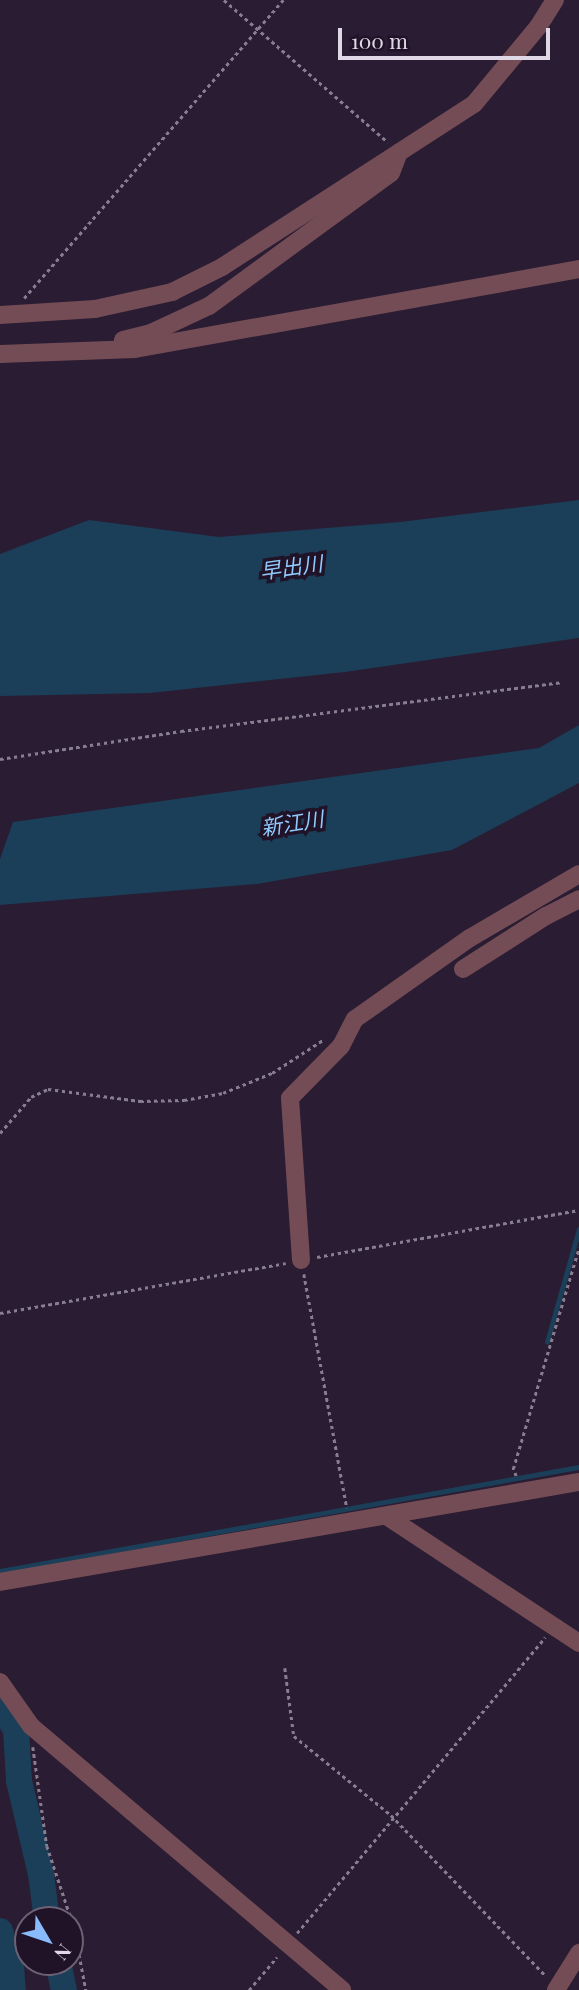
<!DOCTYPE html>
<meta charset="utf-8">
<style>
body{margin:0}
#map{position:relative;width:579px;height:1990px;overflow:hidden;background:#2a1c32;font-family:"Playfair Display","Noto Sans JP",serif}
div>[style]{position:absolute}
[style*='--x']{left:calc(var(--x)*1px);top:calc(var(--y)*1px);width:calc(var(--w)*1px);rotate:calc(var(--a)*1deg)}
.water>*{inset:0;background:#1b3e59}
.stream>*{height:4.5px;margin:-2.25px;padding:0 2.25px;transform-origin:2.25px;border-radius:2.25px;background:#1b3e59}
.river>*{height:26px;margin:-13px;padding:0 13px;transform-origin:13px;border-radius:13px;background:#1b3e59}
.path>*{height:2.5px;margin-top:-1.25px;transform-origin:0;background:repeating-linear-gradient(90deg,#897e90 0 3.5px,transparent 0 7px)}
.minor>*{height:18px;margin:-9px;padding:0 9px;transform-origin:9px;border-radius:9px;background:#744c55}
span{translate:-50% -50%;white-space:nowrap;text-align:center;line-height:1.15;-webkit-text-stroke:7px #201328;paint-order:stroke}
.water-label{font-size:21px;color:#91cbfd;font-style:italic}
.north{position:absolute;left:14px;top:1906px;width:70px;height:70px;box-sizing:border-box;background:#201328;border:2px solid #6d6274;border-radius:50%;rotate:129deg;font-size:19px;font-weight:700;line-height:28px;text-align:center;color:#e1d8e7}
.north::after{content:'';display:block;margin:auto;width:24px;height:32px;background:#89bafc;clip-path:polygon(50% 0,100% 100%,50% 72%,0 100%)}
.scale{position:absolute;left:338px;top:28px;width:212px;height:32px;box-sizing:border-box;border:4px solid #e1d8e7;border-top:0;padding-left:9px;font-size:21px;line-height:24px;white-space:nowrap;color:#e1d8e7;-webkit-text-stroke:5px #201328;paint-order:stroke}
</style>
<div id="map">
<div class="water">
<i style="clip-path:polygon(579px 500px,579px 638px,345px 672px,150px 693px,0 696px,0 554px,89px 520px,219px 537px,400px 522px)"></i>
<i style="clip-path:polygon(579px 725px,579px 783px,452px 850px,257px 884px,0 905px,0 859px,13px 822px,539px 748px)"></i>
</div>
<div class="stream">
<i style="--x:547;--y:1342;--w:117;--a:-74.2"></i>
<i style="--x:0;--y:1571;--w:588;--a:-10.18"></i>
</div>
<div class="river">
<i style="--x:0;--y:1704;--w:31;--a:58"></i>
<i style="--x:16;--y:1730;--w:51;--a:86.6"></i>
<i style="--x:19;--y:1781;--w:96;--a:76.7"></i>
<i style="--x:41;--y:1874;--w:46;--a:82.6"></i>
<i style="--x:0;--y:1931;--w:39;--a:73"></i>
<i style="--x:11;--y:1968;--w:22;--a:85"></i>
<i style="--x:58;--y:1962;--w:29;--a:78"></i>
</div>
<div class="path">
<i style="--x:224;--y:0;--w:217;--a:40.9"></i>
<i style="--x:24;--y:298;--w:395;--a:-49"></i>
<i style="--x:0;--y:759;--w:183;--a:-8.8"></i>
<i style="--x:181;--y:731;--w:383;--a:-7.3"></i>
<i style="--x:0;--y:1133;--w:48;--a:-49.3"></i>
<i style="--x:31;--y:1097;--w:19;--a:-25"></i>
<i style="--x:48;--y:1089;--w:93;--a:7.4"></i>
<i style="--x:140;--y:1101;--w:44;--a:-1.3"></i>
<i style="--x:184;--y:1100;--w:40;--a:-10"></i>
<i style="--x:223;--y:1093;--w:53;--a:-22.2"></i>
<i style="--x:272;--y:1073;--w:61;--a:-32.9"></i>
<i style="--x:317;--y:1257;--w:266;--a:-10.2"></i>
<i style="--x:304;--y:1274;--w:238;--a:79.6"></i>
<i style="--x:0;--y:1313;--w:290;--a:-9.9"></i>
<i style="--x:516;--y:1476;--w:8;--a:-113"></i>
<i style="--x:513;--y:1469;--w:231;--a:-73.4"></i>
<i style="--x:285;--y:1668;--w:69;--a:82.5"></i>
<i style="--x:294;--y:1736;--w:125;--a:39.2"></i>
<i style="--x:391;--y:1815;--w:223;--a:46.1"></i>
<i style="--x:33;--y:1747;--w:100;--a:82"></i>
<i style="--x:47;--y:1846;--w:85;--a:71.6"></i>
<i style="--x:74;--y:1927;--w:64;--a:79.2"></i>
<i style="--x:297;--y:1933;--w:386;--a:-50"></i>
<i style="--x:249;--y:1990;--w:43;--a:-49.7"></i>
</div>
<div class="minor">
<i style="--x:0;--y:315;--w:95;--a:-3.6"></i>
<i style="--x:95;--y:309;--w:79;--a:-12.4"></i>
<i style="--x:172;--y:292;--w:56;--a:-26.6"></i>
<i style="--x:222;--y:267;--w:300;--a:-32.9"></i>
<i style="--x:474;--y:104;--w:100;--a:-50.3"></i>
<i style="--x:538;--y:27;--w:32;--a:-58"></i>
<i style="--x:123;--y:340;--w:29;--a:-14"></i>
<i style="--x:151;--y:333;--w:64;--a:-25"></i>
<i style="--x:209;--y:306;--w:225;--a:-36.2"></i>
<i style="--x:391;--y:173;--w:22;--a:-69"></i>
<i style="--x:0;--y:354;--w:135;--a:-2.1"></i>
<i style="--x:135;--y:349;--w:451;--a:-10.2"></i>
<i style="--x:463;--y:969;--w:98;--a:-32.6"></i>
<i style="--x:546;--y:916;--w:37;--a:-27"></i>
<i style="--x:301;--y:1260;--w:162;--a:-93.9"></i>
<i style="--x:290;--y:1098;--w:73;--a:-45.6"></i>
<i style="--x:341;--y:1046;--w:30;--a:-63"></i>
<i style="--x:355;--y:1019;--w:141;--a:-35.2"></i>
<i style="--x:470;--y:938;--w:126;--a:-30.4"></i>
<i style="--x:388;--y:1517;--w:229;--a:33.4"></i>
<i style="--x:0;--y:1582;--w:588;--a:-9.8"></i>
<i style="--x:0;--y:1682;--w:54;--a:54.8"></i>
<i style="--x:31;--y:1726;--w:408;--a:40.3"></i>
<i style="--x:556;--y:1990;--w:44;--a:-58.1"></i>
</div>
<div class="water-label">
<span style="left:291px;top:566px;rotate:-8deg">早出川</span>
<span style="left:292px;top:822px;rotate:-9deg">新江川</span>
</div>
<div class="north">N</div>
<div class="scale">100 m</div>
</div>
